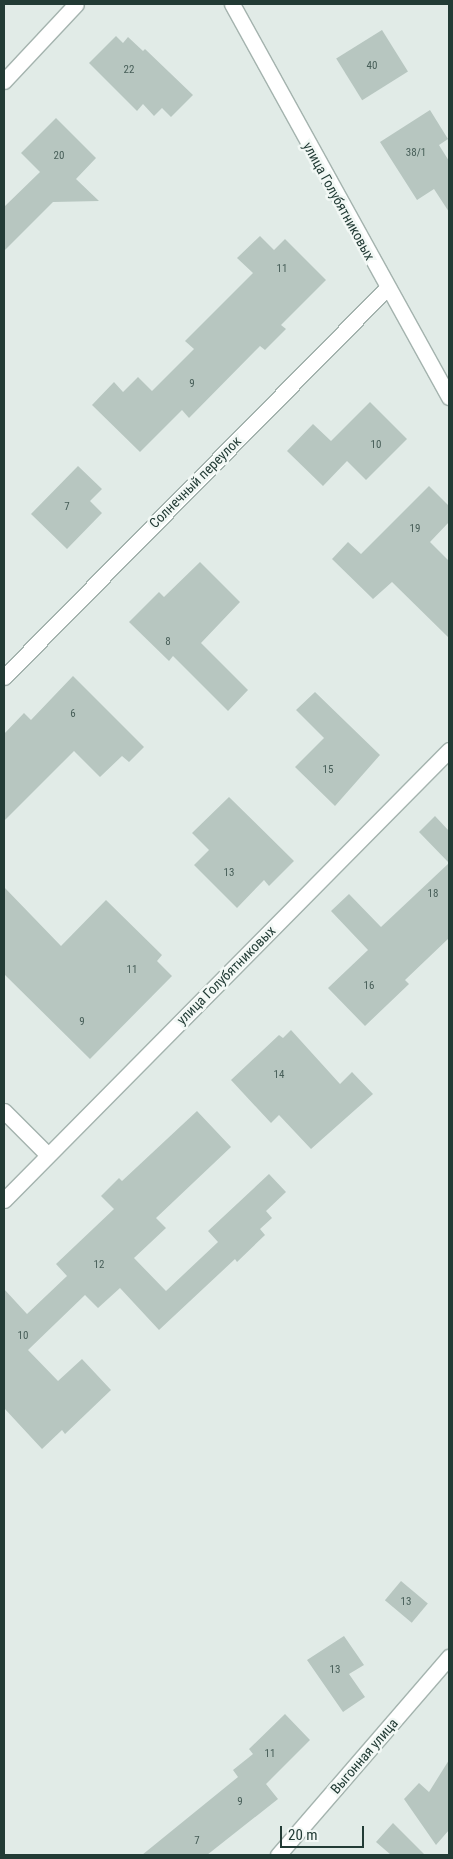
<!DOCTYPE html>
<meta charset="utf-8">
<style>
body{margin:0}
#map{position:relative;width:453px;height:1859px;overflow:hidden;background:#e1ebe7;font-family:"Roboto Condensed",sans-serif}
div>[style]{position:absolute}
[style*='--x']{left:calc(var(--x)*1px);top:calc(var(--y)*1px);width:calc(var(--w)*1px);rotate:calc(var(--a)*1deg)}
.building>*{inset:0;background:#b7c6c0;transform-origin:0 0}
.roads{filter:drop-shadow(1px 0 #a4b3ae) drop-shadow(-1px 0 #a4b3ae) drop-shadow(0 1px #a4b3ae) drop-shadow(0 -1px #a4b3ae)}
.minor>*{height:15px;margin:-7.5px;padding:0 7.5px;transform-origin:7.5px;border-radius:7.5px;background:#fff}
span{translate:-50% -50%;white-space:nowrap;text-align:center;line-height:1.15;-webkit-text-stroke:5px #f2f8f5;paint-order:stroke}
.number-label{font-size:11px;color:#475e58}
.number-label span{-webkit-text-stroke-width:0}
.street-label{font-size:14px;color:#223b35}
.frame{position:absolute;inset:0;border:5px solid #223b35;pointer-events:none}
.scale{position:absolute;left:280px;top:1826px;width:84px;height:22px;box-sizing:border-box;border:2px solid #223b35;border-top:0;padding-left:6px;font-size:15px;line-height:18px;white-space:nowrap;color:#223b35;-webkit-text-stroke:4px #f2f8f5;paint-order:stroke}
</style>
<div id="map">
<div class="building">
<i style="left:382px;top:30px;width:49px;height:54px;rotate:58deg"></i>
<i style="clip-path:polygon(116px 36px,123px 43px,128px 37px,143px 51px,145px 49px,193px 95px,171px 117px,162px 108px,154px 116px,143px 104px,137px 111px,89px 63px)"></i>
<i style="clip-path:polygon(430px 110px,448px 139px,439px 145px,449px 161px,449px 212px,434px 189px,417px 200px,380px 142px)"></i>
<i style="clip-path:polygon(56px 118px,96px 158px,76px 179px,99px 201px,53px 202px,4px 251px,4px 207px,40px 172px,21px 153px)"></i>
<i style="clip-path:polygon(260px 236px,274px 250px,285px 239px,326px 280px,281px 325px,286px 329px,265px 350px,260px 346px,189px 418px,182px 410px,140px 452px,92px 405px,114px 382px,123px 392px,138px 377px,152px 391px,194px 349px,185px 341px,253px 273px,237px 258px)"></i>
<i style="clip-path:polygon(370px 402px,407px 439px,366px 480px,347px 461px,323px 486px,287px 451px,313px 424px,331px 441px)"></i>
<i style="clip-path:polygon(78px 466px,102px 489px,90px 501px,102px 513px,67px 549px,31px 514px)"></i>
<i style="clip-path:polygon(429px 486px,449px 506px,449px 522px,430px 542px,449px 561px,449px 638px,392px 582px,373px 599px,332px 559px,348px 542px,361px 554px)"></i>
<i style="clip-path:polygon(200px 562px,240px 602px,201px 643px,248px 690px,228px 711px,173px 656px,169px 661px,129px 622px,159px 592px,164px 597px)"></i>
<i style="clip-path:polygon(73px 676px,144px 747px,129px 762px,122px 756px,100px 777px,74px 751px,4px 821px,4px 734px,24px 713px,31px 720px)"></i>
<i style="clip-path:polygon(315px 692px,380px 755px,335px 806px,295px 767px,324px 738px,296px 710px)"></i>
<i style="clip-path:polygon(229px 797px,294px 861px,269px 886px,264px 880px,237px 908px,194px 865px,209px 850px,192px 833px)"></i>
<i style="clip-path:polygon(435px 816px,449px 831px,449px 938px,405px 980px,409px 984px,365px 1026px,328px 988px,368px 950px,331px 911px,349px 894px,381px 927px,449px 863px,419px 832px)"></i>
<i style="clip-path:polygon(4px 887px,61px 946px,106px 900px,162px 955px,157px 961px,172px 976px,90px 1059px,4px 974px)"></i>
<i style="clip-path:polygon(291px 1030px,340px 1084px,352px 1072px,373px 1094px,311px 1149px,279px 1115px,271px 1123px,231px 1080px,279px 1035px,283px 1038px)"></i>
<i style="clip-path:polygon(197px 1111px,231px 1147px,156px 1218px,166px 1228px,134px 1258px,166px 1291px,218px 1242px,208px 1231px,269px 1174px,286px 1192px,266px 1211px,272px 1218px,260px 1229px,265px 1235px,237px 1262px,235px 1259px,159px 1330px,120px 1288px,98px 1308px,85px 1295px,28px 1350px,58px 1381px,82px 1359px,111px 1390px,65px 1434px,62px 1430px,42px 1449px,4px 1408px,4px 1289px,27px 1314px,67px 1276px,56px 1264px,114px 1209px,101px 1196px,119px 1178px,122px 1181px)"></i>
<i style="left:401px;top:1581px;width:35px;height:25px;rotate:40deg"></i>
<i style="clip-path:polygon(344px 1636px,364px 1665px,349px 1674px,365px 1697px,343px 1712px,307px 1660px)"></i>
<i style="clip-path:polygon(285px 1714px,310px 1740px,266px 1784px,278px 1799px,207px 1855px,142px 1855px,238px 1777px,233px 1770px,253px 1754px,249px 1749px)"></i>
<i style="clip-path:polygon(449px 1760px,449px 1830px,436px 1845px,404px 1799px,419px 1783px,429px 1792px)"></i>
<i style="clip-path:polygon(393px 1823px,425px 1855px,391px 1855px,376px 1842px)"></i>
</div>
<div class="roads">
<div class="minor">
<i style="--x:232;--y:4;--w:449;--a:61.1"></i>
<i style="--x:4;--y:81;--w:105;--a:-46.9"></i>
<i style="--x:4;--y:677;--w:546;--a:-45.45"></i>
<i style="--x:4;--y:1111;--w:62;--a:45"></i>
<i style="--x:4;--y:1200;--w:633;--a:-45.32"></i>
<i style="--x:278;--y:1855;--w:262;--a:-49.2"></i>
</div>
</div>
<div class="number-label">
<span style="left:372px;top:66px">40</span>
<span style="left:129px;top:70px">22</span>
<span style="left:416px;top:153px">38/1</span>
<span style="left:59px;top:156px">20</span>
<span style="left:282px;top:269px">11</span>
<span style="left:192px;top:384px">9</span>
<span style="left:376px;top:445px">10</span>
<span style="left:67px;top:507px">7</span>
<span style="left:415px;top:529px">19</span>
<span style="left:168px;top:642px">8</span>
<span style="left:73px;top:714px">6</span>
<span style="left:328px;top:770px">15</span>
<span style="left:229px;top:873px">13</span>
<span style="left:433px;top:894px">18</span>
<span style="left:132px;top:970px">11</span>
<span style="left:369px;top:986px">16</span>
<span style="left:82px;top:1022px">9</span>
<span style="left:279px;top:1075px">14</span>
<span style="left:99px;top:1265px">12</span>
<span style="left:23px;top:1336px">10</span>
<span style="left:406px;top:1602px">13</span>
<span style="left:335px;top:1670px">13</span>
<span style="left:270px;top:1754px">11</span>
<span style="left:240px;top:1802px">9</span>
<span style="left:197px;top:1841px">7</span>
</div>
<div class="street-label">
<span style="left:339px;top:201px;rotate:61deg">улица Голубятниковых</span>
<span style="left:195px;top:482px;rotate:-45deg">Солнечный переулок</span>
<span style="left:226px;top:975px;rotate:-45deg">улица Голубятниковых</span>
<span style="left:364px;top:1756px;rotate:-49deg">Выгонная улица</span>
</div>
<div class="frame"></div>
<div class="scale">20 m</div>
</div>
